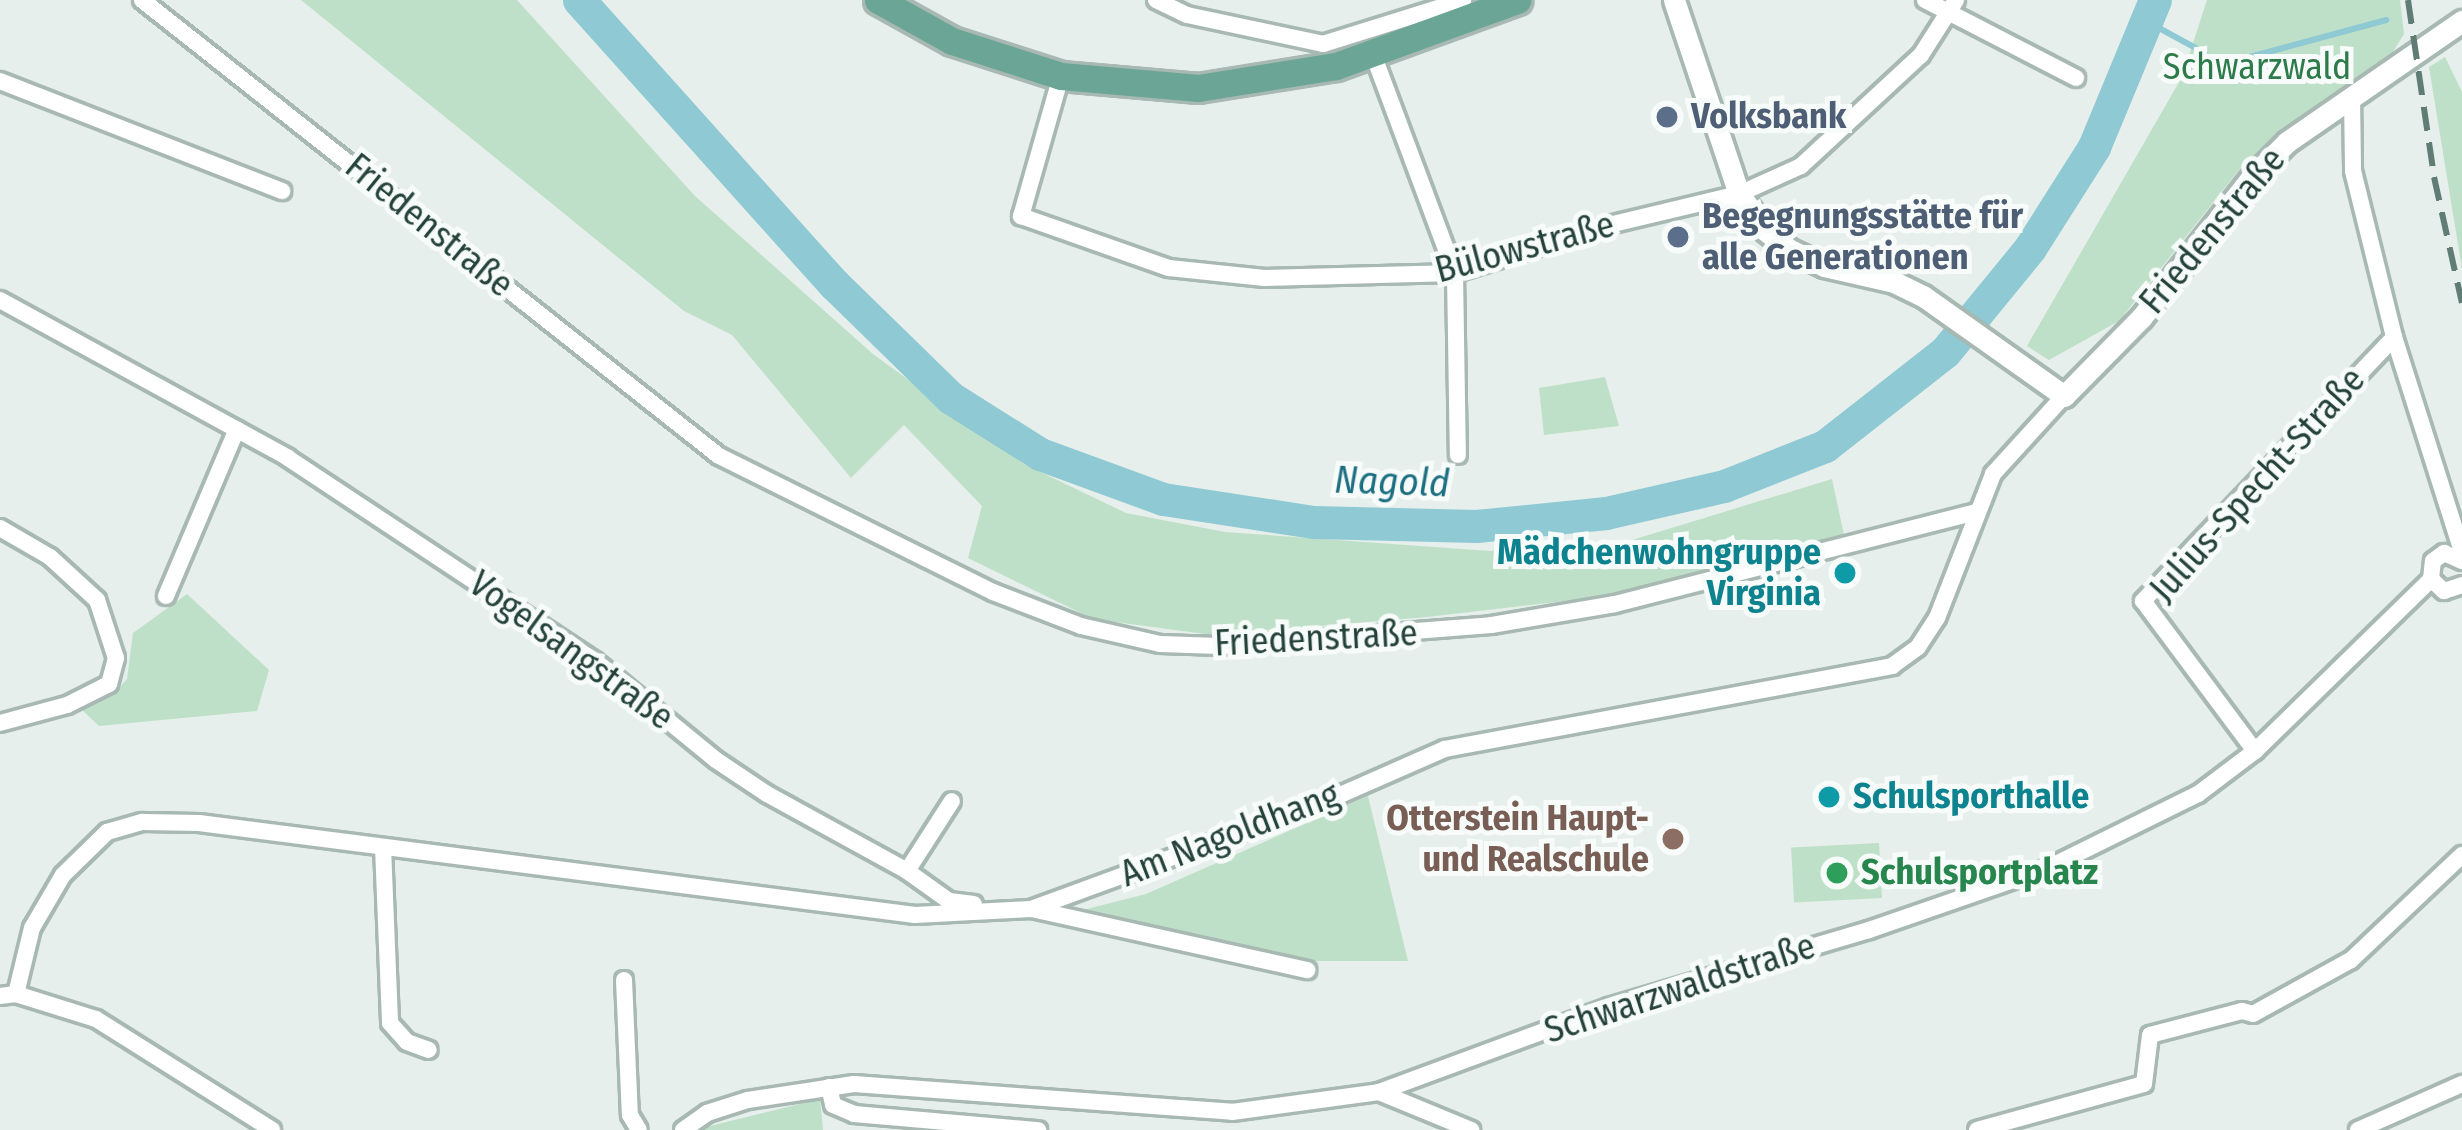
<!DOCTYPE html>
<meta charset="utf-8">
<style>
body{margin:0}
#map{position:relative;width:2462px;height:1130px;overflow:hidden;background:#e6efeb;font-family:"Fira Sans Condensed",sans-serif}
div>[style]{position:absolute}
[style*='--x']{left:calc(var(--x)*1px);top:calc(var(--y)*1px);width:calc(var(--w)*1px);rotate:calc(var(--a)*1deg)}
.green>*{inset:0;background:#bfe0c8;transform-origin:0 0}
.stream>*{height:6px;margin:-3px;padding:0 3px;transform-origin:3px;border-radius:3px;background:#8ec9d4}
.river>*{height:33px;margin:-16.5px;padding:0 16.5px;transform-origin:16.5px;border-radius:16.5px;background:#8ec9d4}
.roads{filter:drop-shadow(3px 0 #a8b8b2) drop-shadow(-3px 0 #a8b8b2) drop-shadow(0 3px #a8b8b2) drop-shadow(0 -3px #a8b8b2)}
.minor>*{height:16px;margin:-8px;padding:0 8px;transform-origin:8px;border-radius:8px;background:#fff}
.tertiary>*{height:21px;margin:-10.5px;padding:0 10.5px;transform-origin:10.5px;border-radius:10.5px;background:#fff}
.primary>*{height:27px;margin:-13.5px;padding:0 13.5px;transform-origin:13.5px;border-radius:13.5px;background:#6aa596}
.rail>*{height:6px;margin-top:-3px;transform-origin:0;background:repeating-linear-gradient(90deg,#5f7d75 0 24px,transparent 0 36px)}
.dots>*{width:33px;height:33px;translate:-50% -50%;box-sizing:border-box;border:6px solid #f7fbf9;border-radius:50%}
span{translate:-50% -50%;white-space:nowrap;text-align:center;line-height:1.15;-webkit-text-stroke:10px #f7fbf9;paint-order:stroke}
.park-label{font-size:36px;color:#2d7a4b}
.service-label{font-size:36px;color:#4e5e75;font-weight:700}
.left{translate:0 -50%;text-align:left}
.street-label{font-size:36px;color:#24423a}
.culture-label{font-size:36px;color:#0d838f;font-weight:700}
.right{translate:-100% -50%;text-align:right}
.education-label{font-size:36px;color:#785e54;font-weight:700}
.leisure-label{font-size:36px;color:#27864d;font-weight:700}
.water-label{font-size:39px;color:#1c6f80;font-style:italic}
</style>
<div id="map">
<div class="green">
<i style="clip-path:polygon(301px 0,517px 0,695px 196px,873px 354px,1024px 464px,1126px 513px,1225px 532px,1490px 551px,1632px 540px,1832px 479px,1844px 535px,1600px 597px,1427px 617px,1212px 635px,1093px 619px,968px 558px,982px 506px,904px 425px,851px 478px,732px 335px,684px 311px)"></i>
<i style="clip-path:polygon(2207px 0,2400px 0,2404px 34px,2386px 63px,2246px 161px,2119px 321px,2049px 360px,2027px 346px,2182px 77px)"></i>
<i style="clip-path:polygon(2445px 57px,2462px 92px,2462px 269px,2429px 67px)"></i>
<i style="clip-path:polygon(1605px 377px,1619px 426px,1544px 435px,1539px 388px)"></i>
<i style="clip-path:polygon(187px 594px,269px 670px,257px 711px,99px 726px,81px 709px,113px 695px,127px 679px,133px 633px)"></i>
<i style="clip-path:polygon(1368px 796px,1408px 961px,1302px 961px,1075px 912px,1146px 894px)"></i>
<i style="left:1879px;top:843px;width:55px;height:88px;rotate:87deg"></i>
<i style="clip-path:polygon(820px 1099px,823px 1130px,702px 1130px,702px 1128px)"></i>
</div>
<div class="stream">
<i style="--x:2148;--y:22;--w:65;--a:28.5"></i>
<i style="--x:2227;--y:63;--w:165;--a:-15.1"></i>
</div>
<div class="river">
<i style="--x:579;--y:0;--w:382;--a:48.1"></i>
<i style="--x:834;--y:284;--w:163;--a:44.3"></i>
<i style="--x:951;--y:398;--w:105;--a:32.2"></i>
<i style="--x:1040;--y:454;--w:131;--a:20.1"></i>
<i style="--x:1163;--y:499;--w:152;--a:8.7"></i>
<i style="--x:1313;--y:522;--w:163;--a:1.4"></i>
<i style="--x:1476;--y:526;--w:131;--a:-5.7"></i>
<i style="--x:1606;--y:513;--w:121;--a:-12.9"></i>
<i style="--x:1724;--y:486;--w:109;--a:-21.6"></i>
<i style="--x:1825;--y:446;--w:152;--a:-38.1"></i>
<i style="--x:1945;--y:352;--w:134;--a:-50.7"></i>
<i style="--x:2030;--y:248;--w:120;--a:-57.6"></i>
<i style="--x:2094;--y:147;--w:159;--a:-67.5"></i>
</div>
<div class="roads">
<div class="minor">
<i style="--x:142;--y:0;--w:735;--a:38.32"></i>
<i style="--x:719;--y:456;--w:306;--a:26.4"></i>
<i style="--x:993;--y:592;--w:94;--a:21.1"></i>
<i style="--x:1081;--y:626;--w:81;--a:12.8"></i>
<i style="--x:1160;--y:644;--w:60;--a:1.9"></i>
<i style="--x:1220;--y:646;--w:272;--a:-4.4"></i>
<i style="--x:1491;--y:625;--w:126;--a:-9.6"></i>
<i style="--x:1615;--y:604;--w:372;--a:-14.3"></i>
<i style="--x:1156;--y:0;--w:34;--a:26"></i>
<i style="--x:1187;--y:15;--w:139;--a:12"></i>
<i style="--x:1323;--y:44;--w:147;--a:-17.4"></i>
<i style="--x:1925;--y:0;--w:170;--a:27.3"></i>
<i style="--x:1373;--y:54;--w:234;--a:69.5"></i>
<i style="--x:1455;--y:273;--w:182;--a:89.1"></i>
<i style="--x:1061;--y:76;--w:146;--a:105.9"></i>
<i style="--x:1021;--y:216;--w:157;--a:19.4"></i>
<i style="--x:1169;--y:268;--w:96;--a:6"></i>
<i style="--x:1264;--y:278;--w:191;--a:-1.5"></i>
<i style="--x:1455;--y:273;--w:165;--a:-17.2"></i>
<i style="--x:1613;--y:224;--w:130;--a:-13.4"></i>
<i style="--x:1739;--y:194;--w:68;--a:-24.3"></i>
<i style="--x:1801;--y:166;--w:163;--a:-42.8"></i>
<i style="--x:1921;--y:55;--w:65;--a:-57.5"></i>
<i style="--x:0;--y:81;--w:303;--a:21.3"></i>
<i style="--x:2352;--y:95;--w:76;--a:89.2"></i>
<i style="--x:2353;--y:171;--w:171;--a:76.1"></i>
<i style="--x:2394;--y:337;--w:225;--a:72.4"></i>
<i style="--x:0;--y:300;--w:328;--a:28.7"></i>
<i style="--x:288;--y:458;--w:368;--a:33.5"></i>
<i style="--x:595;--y:661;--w:156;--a:39.3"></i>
<i style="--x:716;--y:760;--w:61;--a:33.7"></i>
<i style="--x:767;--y:794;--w:160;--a:28.8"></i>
<i style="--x:907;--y:871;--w:52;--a:35.5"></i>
<i style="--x:949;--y:901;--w:25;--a:7"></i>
<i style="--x:0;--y:528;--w:58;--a:30.1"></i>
<i style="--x:50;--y:557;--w:64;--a:42.5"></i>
<i style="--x:97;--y:600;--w:61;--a:71.9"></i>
<i style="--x:116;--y:658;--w:27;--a:105"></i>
<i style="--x:109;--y:684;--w:47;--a:153.4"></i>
<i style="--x:67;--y:705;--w:69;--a:165"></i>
<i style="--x:2431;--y:579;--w:18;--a:43"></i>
<i style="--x:2444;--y:591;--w:19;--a:-18"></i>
<i style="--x:166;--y:596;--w:181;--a:-67"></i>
<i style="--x:2255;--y:751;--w:187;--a:-126.7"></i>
<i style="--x:2143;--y:601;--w:364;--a:-46.4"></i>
<i style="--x:383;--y:847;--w:176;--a:87.7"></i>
<i style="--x:390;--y:1023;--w:25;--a:48"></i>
<i style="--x:407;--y:1042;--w:23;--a:20"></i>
<i style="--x:907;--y:871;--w:83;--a:-57.3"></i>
<i style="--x:1036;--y:910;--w:278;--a:12.5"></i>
<i style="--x:624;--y:980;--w:135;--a:87.5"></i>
<i style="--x:630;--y:1115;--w:17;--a:59"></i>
<i style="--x:16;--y:994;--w:68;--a:-76.4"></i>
<i style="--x:32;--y:928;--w:61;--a:-59.7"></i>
<i style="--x:63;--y:875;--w:62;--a:-44.3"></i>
<i style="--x:107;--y:832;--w:37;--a:-16"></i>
<i style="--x:143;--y:822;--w:56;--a:1"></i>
<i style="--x:199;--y:823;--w:722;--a:7.32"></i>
<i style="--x:915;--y:915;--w:116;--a:-3"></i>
<i style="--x:1031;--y:909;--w:320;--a:-20.1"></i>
<i style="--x:1331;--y:799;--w:124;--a:-23.7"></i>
<i style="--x:1445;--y:749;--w:455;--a:-10.5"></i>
<i style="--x:1892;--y:666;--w:32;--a:-36"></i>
<i style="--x:1918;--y:647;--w:35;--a:-57"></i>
<i style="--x:1937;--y:618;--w:155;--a:-68.7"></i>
<i style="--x:1993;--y:474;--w:105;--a:-47.7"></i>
<i style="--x:0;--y:996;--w:16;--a:-7"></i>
<i style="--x:16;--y:994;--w:84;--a:17.4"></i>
<i style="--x:96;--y:1019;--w:208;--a:32.2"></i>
<i style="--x:829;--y:1087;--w:18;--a:77"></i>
<i style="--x:833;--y:1105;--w:23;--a:23"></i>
<i style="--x:854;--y:1114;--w:185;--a:5"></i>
<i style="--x:1379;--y:1092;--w:100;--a:22.4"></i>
<i style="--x:683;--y:1130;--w:29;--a:-35"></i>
<i style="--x:707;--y:1113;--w:43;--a:-17.6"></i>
<i style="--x:748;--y:1100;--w:107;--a:-8.6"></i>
<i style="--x:854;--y:1084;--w:379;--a:4.2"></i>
<i style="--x:1232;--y:1112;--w:148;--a:-7.7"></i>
<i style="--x:1379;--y:1092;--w:245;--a:-20.3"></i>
<i style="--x:1609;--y:1007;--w:271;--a:-16.5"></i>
<i style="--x:1869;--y:930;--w:189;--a:-19.1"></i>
<i style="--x:2048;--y:868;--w:167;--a:-26.3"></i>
<i style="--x:2198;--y:794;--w:71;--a:-37"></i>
<i style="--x:2255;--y:751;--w:246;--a:-44.3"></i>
<i style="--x:2431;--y:579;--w:18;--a:-84"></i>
<i style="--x:2433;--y:561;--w:14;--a:-36"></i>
<i style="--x:2444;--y:553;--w:20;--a:24"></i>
<i style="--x:1977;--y:1130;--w:173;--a:-15.4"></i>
<i style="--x:2144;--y:1084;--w:49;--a:-83"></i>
<i style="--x:2150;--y:1035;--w:95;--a:-14.6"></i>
<i style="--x:2242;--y:1011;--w:11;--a:15"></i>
<i style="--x:2253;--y:1014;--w:112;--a:-28.9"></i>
<i style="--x:2351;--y:960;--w:153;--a:-43.4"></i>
<i style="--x:2358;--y:1130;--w:114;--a:-23.9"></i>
</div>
<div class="tertiary">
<i style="--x:1674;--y:0;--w:205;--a:71.5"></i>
<i style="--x:1739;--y:194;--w:44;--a:54.2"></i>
<i style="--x:1765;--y:230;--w:32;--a:39"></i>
<i style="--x:1790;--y:250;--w:38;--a:25"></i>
<i style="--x:1824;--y:266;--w:72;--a:12.9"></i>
<i style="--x:1894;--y:282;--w:32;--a:26"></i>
<i style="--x:1923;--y:296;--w:173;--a:35.3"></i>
<i style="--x:2064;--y:396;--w:110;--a:-45.4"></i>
<i style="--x:2141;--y:318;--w:178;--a:-51.8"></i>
<i style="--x:2251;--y:178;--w:51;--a:-45"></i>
<i style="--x:2287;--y:142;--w:213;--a:-34.7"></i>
</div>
<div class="primary">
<i style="--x:878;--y:0;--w:85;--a:29"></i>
<i style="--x:952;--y:41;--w:114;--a:17.8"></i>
<i style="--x:1061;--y:76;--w:138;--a:5"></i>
<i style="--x:1198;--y:88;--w:140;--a:-9.1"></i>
<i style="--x:1336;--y:66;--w:193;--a:-20"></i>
</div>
</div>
<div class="rail">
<i style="--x:2408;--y:0;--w:179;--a:81.6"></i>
<i style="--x:2434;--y:177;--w:129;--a:77.5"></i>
</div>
<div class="dots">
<i style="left:1667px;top:117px;background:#5c6f8a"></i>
<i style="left:1678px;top:237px;background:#5c6f8a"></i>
<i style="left:1845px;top:573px;background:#0f9aa8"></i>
<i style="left:1829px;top:797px;background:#0f9aa8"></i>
<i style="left:1673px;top:839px;background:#8d6e63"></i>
<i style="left:1837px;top:873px;background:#2e9e5b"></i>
</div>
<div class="park-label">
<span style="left:2257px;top:68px">Schwarzwald</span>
</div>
<div class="service-label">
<span class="left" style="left:1691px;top:117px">Volksbank</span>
<span class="left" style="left:1702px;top:237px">Begegnungsstätte für<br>alle Generationen</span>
</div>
<div class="street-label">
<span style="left:429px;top:226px;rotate:39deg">Friedenstraße</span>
<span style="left:2213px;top:231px;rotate:-50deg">Friedenstraße</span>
<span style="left:1525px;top:248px;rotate:-15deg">Bülowstraße</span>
<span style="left:2258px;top:485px;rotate:-48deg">Julius-Specht-Straße</span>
<span style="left:1316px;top:639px;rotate:-3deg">Friedenstraße</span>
<span style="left:571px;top:651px;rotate:36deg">Vogelsangstraße</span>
<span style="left:1230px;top:835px;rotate:-21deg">Am Nagoldhang</span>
<span style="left:1680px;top:989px;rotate:-18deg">Schwarzwaldstraße</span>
</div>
<div class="culture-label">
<span class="right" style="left:1821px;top:573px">Mädchenwohngruppe<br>Virginia</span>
<span class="left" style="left:1853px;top:797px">Schulsporthalle</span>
</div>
<div class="education-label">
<span class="right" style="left:1649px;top:839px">Otterstein Haupt-<br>und Realschule</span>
</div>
<div class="leisure-label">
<span class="left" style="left:1861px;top:873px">Schulsportplatz</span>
</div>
<div class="water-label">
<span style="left:1392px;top:482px;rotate:2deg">Nagold</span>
</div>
</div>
